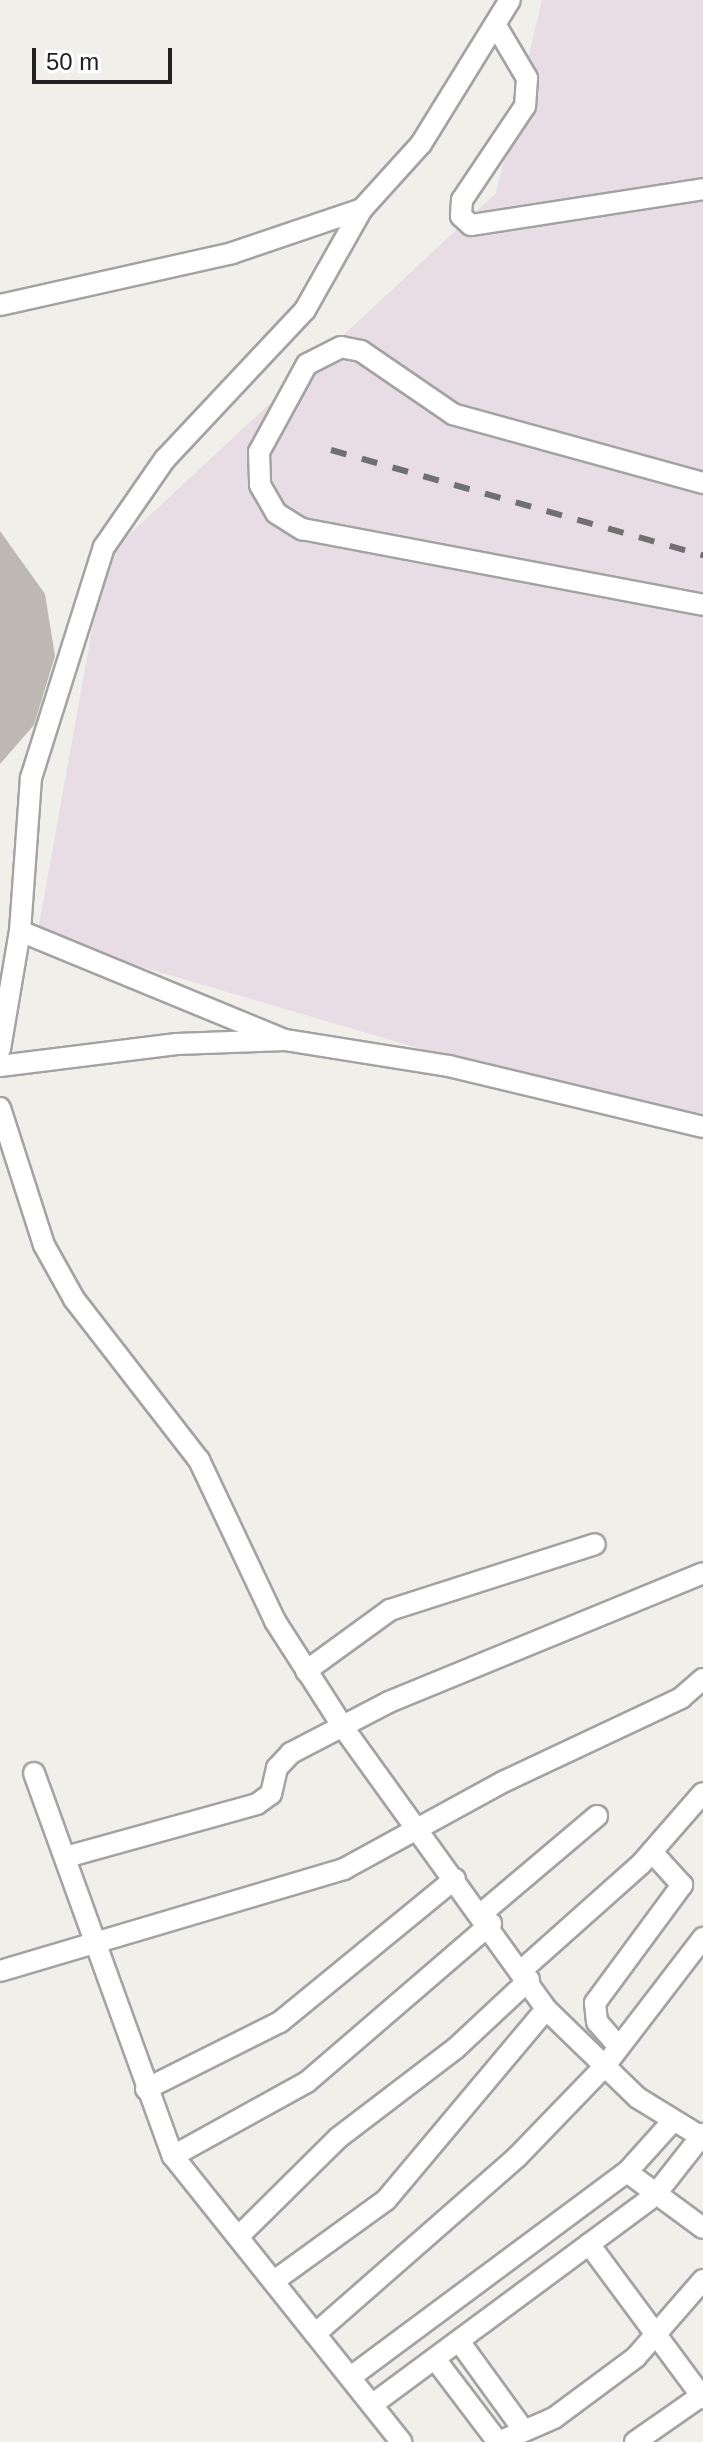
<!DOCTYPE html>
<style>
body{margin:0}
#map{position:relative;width:703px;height:2442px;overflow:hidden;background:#f1efea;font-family:Arial,sans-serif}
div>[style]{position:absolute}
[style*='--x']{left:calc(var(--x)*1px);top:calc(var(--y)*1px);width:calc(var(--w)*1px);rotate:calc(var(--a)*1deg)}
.industrial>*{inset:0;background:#e9dde5}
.building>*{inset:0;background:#beb8b3}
.roads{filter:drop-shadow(2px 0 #a3a3a3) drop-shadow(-2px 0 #a3a3a3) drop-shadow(0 2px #a3a3a3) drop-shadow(0 -2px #a3a3a3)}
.minor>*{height:20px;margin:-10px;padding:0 10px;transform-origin:10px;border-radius:10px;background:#fff}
.rail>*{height:6px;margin-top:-3px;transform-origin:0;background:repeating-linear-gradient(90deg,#707070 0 16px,transparent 0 32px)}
span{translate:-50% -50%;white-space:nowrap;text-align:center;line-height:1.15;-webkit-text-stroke:6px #fff;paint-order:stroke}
.scale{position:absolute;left:32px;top:48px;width:140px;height:36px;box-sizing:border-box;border:4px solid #222;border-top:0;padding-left:10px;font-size:24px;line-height:28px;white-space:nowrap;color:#222;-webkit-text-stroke:6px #fff;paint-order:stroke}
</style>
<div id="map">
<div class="industrial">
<i style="clip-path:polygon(542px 0,703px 0,703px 1132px,37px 936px,105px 557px,496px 193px)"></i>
</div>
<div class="building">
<i style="clip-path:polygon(0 531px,45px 594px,55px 656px,34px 725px,0 764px)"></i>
</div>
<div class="roads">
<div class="minor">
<i style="--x:498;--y:29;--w:57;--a:59.4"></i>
<i style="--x:527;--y:78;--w:28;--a:94"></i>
<i style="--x:525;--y:106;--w:113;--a:123.8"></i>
<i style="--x:462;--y:200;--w:16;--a:94"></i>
<i style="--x:461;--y:216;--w:13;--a:42"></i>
<i style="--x:471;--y:225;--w:235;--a:-8.8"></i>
<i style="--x:0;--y:305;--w:238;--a:-12.6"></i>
<i style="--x:232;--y:253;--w:137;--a:-18.7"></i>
<i style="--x:362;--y:209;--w:88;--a:-47.8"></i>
<i style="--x:421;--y:144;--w:169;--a:-58.3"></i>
<i style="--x:703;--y:483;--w:259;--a:-164.6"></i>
<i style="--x:453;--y:414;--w:112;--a:-145.6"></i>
<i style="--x:361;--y:351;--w:20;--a:-169"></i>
<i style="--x:341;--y:347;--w:38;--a:153"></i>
<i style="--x:307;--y:364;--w:100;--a:118.6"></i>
<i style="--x:259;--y:452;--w:33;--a:88"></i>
<i style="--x:260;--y:485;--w:32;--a:60"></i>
<i style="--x:276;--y:513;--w:31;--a:32"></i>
<i style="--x:302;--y:529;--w:408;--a:10.7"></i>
<i style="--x:20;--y:931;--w:283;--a:22.4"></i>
<i style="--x:0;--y:1049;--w:120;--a:-80.4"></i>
<i style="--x:20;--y:931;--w:153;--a:-85.9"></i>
<i style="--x:31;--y:778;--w:242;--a:-72.5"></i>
<i style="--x:104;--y:547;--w:107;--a:-55.3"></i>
<i style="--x:165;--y:459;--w:204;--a:-46.8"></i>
<i style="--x:305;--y:310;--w:116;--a:-60.6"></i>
<i style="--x:0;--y:1066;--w:178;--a:-7.1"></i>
<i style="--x:177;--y:1044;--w:108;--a:-2.1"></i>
<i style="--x:285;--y:1040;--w:166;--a:9"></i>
<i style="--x:449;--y:1066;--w:261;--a:13.5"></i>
<i style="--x:0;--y:1108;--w:144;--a:72.2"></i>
<i style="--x:44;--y:1245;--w:62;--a:60.9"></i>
<i style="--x:74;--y:1299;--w:204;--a:52.2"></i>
<i style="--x:199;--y:1460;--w:178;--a:64.7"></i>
<i style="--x:275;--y:1621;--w:130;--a:57.3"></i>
<i style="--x:345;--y:1730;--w:344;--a:54.2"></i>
<i style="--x:546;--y:2009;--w:128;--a:44.1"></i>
<i style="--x:638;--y:2098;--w:76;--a:31.6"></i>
<i style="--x:306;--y:1671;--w:104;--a:-36"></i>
<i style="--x:390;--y:1610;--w:215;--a:-17.8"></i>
<i style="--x:34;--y:1773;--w:407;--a:70.1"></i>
<i style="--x:173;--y:2156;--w:366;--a:51.4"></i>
<i style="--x:66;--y:1857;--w:198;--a:-15.5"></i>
<i style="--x:257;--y:1804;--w:17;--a:-36"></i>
<i style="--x:271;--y:1794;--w:27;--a:-77"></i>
<i style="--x:277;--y:1768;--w:21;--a:-47"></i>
<i style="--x:291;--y:1753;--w:110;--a:-27.5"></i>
<i style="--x:389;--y:1702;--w:339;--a:-22.3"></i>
<i style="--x:481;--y:1914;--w:152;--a:-40.2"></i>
<i style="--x:522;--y:1970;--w:159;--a:-41.7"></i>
<i style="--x:641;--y:1864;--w:94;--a:-48.9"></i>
<i style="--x:0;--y:1971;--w:359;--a:-16.5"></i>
<i style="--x:344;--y:1869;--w:183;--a:-28.7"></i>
<i style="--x:505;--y:1781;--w:195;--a:-25.2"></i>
<i style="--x:681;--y:1698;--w:29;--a:-41"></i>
<i style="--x:619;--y:2047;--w:33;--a:-131"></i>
<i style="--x:597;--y:2022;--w:19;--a:-96"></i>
<i style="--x:595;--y:2003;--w:147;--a:-53.6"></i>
<i style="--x:682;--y:1885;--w:45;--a:-132.3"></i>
<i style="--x:146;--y:2089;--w:150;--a:-26.6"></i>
<i style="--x:280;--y:2022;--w:226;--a:-39.3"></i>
<i style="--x:173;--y:2156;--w:153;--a:-28.9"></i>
<i style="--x:307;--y:2082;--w:243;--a:-40.7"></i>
<i style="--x:627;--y:2172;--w:94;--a:36.4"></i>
<i style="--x:238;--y:2237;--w:141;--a:-44.7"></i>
<i style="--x:338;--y:2138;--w:148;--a:-37.3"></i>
<i style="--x:456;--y:2048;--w:100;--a:-43"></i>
<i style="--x:589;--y:2244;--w:192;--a:53.5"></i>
<i style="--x:274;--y:2281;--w:138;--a:-35.9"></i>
<i style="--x:386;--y:2200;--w:249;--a:-50"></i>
<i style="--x:315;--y:2334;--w:269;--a:-41.2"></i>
<i style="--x:517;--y:2157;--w:125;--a:-46"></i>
<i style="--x:604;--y:2067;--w:163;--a:-52.5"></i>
<i style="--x:459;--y:2341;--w:107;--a:54.1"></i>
<i style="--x:435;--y:2359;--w:104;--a:52.8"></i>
<i style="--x:352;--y:2376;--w:342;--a:-36.6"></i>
<i style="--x:627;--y:2172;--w:69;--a:-48"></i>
<i style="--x:373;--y:2404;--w:351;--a:-36.5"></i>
<i style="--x:655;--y:2195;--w:78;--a:-51.8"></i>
<i style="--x:499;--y:2442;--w:60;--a:-23.6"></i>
<i style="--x:554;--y:2418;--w:102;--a:-36.6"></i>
<i style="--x:636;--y:2357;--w:102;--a:-49"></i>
<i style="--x:635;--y:2442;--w:80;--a:-34.9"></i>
</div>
</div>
<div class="rail">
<i style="--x:331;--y:450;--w:387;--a:15.8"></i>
</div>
<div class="scale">50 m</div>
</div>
